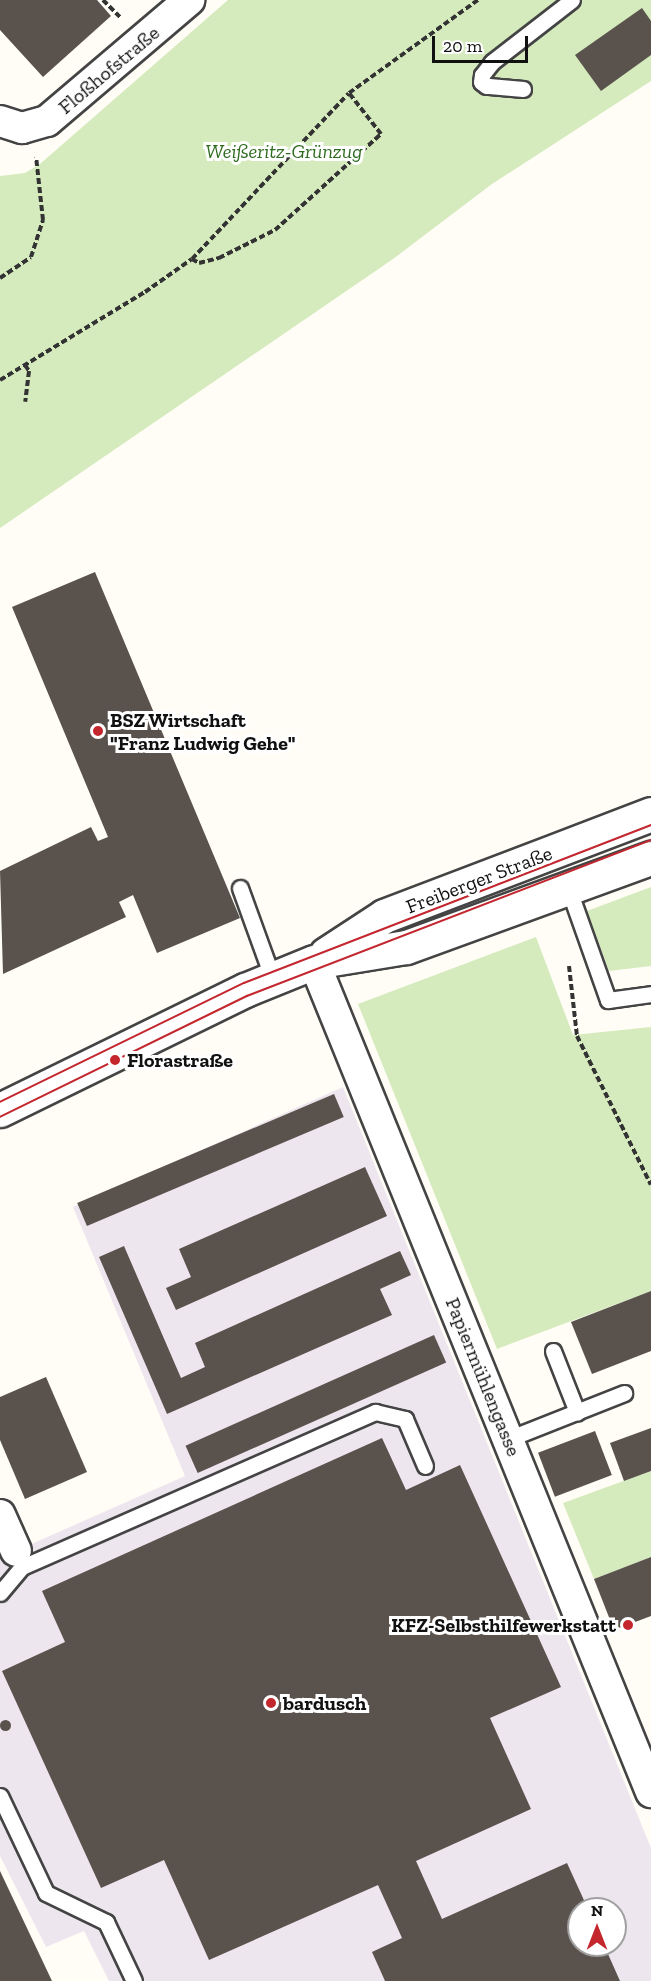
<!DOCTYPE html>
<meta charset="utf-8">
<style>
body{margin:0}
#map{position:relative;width:651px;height:1981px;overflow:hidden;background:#fffdf5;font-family:"Zilla Slab",serif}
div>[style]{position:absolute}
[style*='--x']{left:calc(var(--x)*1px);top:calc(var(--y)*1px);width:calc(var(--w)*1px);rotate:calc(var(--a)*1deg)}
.industrial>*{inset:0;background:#eee6ef}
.green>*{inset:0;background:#d5ebbd}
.building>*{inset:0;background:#5a524d;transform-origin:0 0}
.round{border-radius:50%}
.path>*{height:4px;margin-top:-2px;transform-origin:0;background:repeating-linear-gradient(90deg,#333 0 6px,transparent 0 9px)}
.roads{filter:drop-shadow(2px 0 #444) drop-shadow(-2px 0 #444) drop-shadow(0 2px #444) drop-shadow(0 -2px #444)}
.service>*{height:15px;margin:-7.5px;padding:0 7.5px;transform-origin:7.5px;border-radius:7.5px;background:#fff}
.minor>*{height:30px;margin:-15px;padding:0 15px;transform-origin:15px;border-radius:15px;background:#fff}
.tertiary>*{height:33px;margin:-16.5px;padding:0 16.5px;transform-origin:16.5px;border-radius:16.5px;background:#fff}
.tram>*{height:1.5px;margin:-0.75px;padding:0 0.75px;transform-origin:0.75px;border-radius:0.75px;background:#c4262e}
.dots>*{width:16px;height:16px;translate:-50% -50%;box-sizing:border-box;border:3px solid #fff;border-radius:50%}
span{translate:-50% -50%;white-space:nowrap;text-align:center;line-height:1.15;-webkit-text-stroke:6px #fff;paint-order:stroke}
.street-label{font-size:20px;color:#111}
.park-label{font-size:20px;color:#2f6b1f;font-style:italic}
.poi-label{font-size:20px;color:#111;font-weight:700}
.left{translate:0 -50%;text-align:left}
.right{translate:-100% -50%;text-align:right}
.north{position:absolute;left:567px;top:1897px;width:60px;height:60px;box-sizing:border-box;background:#fff;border:2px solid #a0a0a0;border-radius:50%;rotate:0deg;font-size:16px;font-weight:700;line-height:24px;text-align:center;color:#111}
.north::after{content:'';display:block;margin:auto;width:21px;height:27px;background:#c4262e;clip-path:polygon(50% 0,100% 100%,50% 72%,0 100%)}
.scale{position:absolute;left:432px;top:36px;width:96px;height:27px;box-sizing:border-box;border:3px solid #111;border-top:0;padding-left:8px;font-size:18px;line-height:21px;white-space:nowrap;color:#111;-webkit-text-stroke:4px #fff;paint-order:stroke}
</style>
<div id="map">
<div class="industrial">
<i style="clip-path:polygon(evenodd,343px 1087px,651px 1848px,651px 1981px,109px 1981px,84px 1931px,46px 1947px,0 1856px,0 1558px,185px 1476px,73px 1207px,343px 1087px,579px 1909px,615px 1909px,615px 1945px,579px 1945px,579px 1909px)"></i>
</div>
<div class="green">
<i style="clip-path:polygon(228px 0,651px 0,651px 81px,492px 184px,393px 259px,0 528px,0 176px,25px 173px,40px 164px)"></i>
<i style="clip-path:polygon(651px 887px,651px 966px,609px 971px,587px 911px)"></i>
<i style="clip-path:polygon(536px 937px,573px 1035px,651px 1027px,651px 1291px,497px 1349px,358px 1004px)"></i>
<i style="clip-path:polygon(651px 1471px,651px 1557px,594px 1579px,563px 1503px)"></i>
</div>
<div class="building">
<i style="clip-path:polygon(0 0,97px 0,111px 16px,43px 77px,0 30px)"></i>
<i style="clip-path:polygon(642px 8px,651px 21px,651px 55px,601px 91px,575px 55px)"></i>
<i style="clip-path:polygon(95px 572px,240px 918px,157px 953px,133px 895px,119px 902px,126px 917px,3px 974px,0 871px,91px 827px,98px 841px,108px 837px,12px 607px)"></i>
<i style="left:334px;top:1094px;width:25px;height:279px;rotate:67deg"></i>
<i style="clip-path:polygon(365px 1167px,387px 1216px,176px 1310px,166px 1288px,191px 1277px,179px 1249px)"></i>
<i style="clip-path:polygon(124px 1246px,181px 1378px,205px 1367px,195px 1343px,400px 1251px,411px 1275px,380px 1289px,392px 1315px,167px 1414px,99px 1257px)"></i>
<i style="clip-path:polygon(651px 1291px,651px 1351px,592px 1374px,571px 1322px)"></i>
<i style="left:434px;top:1335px;width:30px;height:272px;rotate:66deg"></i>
<i style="clip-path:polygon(46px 1377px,87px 1472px,25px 1499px,0 1440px,0 1397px)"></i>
<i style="clip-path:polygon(651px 1428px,651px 1471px,624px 1481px,610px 1443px)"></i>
<i style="left:595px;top:1431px;width:47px;height:61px;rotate:69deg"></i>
<i style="clip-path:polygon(382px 1438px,406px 1490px,460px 1465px,561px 1687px,490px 1718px,531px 1809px,416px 1861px,442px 1919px,567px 1863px,588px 1909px,579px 1909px,579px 1945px,604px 1945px,620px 1981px,385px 1981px,372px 1952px,402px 1938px,378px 1885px,209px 1960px,164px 1860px,101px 1888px,2px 1671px,65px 1642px,42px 1591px)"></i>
<i style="clip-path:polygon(651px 1557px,651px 1616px,614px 1630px,594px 1579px)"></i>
<i class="round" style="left:-0.5px;top:1719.5px;width:11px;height:11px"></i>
<i style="clip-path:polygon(0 1871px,52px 1981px,0 1981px)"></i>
</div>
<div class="path">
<i style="--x:103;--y:0;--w:27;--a:45"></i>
<i style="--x:192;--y:259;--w:8;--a:30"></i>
<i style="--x:199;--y:263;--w:21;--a:-14"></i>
<i style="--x:219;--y:258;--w:63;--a:-26.6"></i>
<i style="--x:275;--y:230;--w:143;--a:-42.2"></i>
<i style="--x:381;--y:134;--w:52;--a:-128"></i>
<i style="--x:0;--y:278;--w:37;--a:-34"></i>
<i style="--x:31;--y:257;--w:39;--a:-72"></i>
<i style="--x:43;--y:220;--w:63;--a:-96.3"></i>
<i style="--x:25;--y:365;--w:7;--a:56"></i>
<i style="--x:29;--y:371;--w:31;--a:97"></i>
<i style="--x:0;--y:380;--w:170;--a:-31.3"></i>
<i style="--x:145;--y:292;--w:57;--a:-35.1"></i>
<i style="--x:192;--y:259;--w:228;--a:-46.6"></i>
<i style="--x:349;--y:93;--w:159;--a:-35.8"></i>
<i style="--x:569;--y:966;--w:70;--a:83.5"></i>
<i style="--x:577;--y:1036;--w:166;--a:63.6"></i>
</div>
<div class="roads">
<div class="service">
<i style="--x:523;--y:89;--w:37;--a:-175"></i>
<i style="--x:486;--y:86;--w:6;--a:-141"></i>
<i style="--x:481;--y:82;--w:7;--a:-82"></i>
<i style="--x:482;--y:75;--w:16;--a:-52"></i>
<i style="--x:492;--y:62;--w:101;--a:-37.8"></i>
<i style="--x:240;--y:888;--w:97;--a:70.1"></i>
<i style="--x:569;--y:890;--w:117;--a:70.5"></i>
<i style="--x:608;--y:1000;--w:43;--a:-7.9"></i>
<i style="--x:553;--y:1351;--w:66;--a:68.5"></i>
<i style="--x:508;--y:1439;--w:125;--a:-21.6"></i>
<i style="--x:0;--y:1593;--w:34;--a:-50"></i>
<i style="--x:22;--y:1567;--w:386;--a:-23.7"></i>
<i style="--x:375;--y:1412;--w:31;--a:13"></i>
<i style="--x:405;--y:1419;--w:51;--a:66.9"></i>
<i style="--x:0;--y:1796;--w:107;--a:64.6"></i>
<i style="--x:46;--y:1893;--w:67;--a:25.8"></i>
<i style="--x:106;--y:1922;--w:65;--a:64.6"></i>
</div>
<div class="minor">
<i style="--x:0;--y:121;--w:23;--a:18"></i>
<i style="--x:22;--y:128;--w:26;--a:-16"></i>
<i style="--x:47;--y:121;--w:187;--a:-40.4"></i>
<i style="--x:314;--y:962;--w:896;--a:67.9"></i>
<i style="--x:0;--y:1515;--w:39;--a:66"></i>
</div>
<div class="tertiary">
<i style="--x:326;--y:954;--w:69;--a:-33.2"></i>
<i style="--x:384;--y:916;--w:286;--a:-20.9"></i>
<i style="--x:0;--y:1110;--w:273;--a:-26.1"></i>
<i style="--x:245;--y:990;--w:74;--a:-22.1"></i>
<i style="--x:314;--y:962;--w:93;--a:-9.3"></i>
<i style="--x:406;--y:947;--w:261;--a:-20"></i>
</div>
</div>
<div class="tram">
<i style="--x:0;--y:1102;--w:271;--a:-26"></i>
<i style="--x:244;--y:983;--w:437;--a:-21.2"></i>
<i style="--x:0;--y:1117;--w:275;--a:-26.1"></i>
<i style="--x:247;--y:996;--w:433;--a:-21.1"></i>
</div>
<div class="dots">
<i style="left:98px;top:731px;background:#c4262e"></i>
<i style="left:115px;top:1060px;background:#c4262e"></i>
<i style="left:628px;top:1625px;background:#c4262e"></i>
<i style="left:271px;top:1703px;background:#c4262e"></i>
</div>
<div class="street-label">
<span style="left:109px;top:70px;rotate:-40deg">Floßhofstraße</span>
<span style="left:479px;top:880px;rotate:-21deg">Freiberger Straße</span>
<span style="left:483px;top:1377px;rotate:68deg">Papiermühlengasse</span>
</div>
<div class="park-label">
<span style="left:284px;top:151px">Weißeritz-Grünzug</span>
</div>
<div class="poi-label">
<span class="left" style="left:110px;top:732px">BSZ Wirtschaft<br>"Franz Ludwig Gehe"</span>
<span class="left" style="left:127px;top:1060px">Florastraße</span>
<span class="right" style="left:616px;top:1625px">KFZ-Selbsthilfewerkstatt</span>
<span class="left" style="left:283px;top:1703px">bardusch</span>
</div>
<div class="north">N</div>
<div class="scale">20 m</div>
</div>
